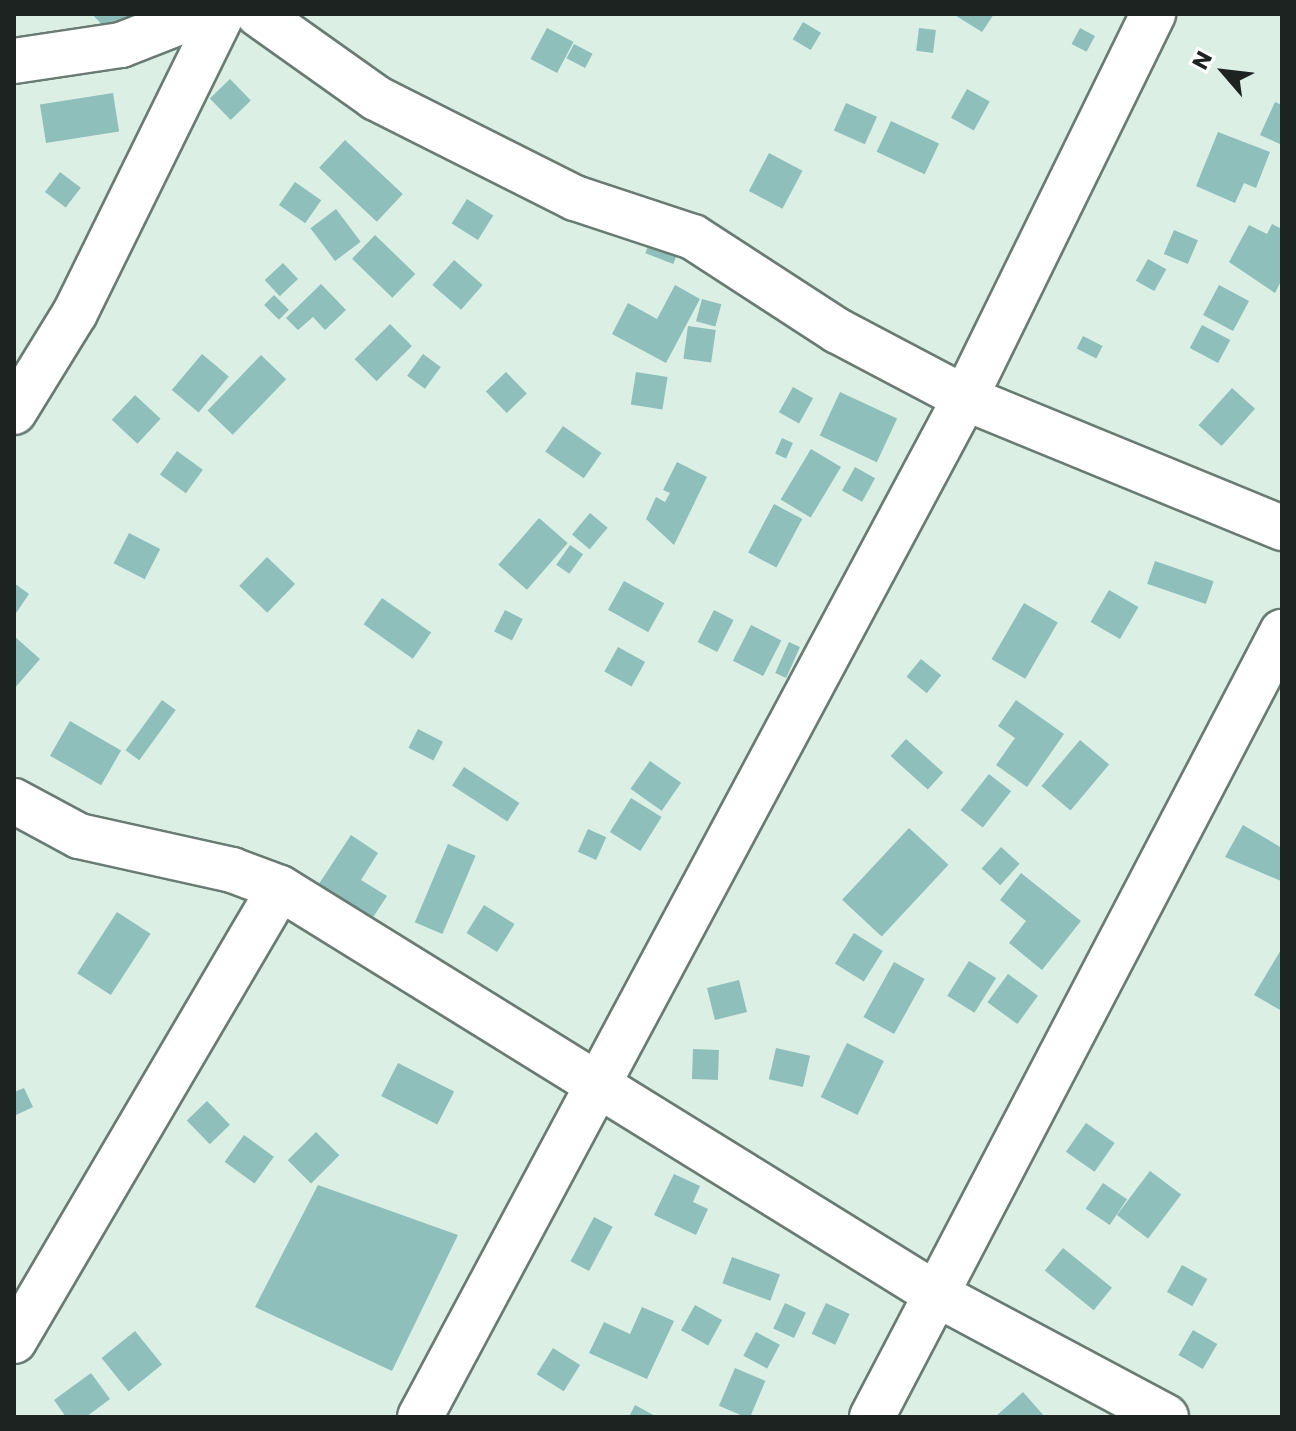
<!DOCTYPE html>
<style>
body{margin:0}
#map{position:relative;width:1296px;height:1431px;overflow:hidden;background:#dbefe5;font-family:Poppins,sans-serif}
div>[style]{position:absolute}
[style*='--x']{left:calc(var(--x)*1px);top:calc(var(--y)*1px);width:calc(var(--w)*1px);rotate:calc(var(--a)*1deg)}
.building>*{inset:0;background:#8ebfbb;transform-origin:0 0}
.roads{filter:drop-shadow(2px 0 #697b73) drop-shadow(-2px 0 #697b73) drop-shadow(0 2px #697b73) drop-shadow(0 -2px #697b73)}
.minor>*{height:44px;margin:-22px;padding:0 22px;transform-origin:22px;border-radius:22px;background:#fff}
span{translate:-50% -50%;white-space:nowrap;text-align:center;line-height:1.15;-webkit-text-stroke:6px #fff;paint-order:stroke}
.frame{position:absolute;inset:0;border:16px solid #1c2320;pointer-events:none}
.north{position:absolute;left:1184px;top:32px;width:80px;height:80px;-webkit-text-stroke:6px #fff;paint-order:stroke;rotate:298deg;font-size:22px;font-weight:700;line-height:32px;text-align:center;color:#1c2320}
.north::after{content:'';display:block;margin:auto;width:28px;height:36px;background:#1c2320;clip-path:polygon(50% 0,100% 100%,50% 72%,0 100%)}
</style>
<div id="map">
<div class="building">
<i style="clip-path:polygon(92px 14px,148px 14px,118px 42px)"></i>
<i style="clip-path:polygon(953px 14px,994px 14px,982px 32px)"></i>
<i style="left:803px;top:22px;width:21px;height:20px;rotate:31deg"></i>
<i style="left:547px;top:28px;width:30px;height:35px;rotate:28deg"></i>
<i style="left:919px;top:28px;width:17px;height:23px;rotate:7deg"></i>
<i style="left:1080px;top:28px;width:17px;height:18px;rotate:28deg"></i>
<i style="left:574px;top:44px;width:21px;height:16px;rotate:28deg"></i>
<i style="left:230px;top:79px;width:30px;height:28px;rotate:46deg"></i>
<i style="left:967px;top:89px;width:26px;height:33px;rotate:29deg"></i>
<i style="left:113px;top:93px;width:39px;height:74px;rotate:81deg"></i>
<i style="clip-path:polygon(1275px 102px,1282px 105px,1282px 145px,1260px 135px)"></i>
<i style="left:846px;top:103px;width:34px;height:30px;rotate:24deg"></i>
<i style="left:891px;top:121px;width:53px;height:34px;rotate:25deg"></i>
<i style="clip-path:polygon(1218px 132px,1270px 152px,1256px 188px,1244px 183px,1235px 203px,1196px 186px)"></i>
<i style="left:345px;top:140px;width:79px;height:38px;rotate:43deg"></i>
<i style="left:769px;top:153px;width:38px;height:43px;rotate:28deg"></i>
<i style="left:60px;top:172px;width:26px;height:25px;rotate:37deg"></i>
<i style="left:295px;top:182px;width:32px;height:28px;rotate:35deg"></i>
<i style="left:467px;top:199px;width:31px;height:29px;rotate:32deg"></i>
<i style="left:336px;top:209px;width:41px;height:32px;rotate:53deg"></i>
<i style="clip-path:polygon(1272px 224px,1282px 229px,1282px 279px,1275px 293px,1229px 262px,1249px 225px,1267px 234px)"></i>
<i style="left:655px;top:228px;width:30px;height:27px;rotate:21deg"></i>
<i style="left:1174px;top:230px;width:26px;height:26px;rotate:23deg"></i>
<i style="left:375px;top:235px;width:56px;height:33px;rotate:44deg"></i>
<i style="left:1148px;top:259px;width:21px;height:25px;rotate:29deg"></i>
<i style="left:454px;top:260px;width:38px;height:33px;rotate:41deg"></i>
<i style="left:283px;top:263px;width:22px;height:25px;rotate:47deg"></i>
<i style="clip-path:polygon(321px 284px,346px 310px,325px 330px,313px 317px,298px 330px,286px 318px)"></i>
<i style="clip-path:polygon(675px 285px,700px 299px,666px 363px,612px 334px,628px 303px,657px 319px)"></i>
<i style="left:1219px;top:285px;width:34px;height:34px;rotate:28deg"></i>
<i style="left:274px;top:295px;width:21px;height:14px;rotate:45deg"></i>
<i style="left:702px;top:299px;width:20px;height:23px;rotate:15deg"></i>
<i style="left:390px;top:324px;width:31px;height:50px;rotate:45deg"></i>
<i style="left:1202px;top:325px;width:32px;height:26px;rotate:28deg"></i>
<i style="left:688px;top:326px;width:28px;height:33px;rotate:8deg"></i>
<i style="left:1083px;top:336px;width:22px;height:14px;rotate:27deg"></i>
<i style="left:202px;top:354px;width:35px;height:47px;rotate:40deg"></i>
<i style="left:423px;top:354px;width:22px;height:27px;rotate:36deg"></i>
<i style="left:261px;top:355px;width:35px;height:77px;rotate:44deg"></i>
<i style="left:506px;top:372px;width:30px;height:28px;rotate:46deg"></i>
<i style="left:636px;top:372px;width:32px;height:33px;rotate:9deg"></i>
<i style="left:793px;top:387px;width:23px;height:29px;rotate:29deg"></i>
<i style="left:1232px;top:388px;width:31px;height:50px;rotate:42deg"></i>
<i style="left:840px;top:392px;width:63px;height:48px;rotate:25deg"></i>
<i style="left:135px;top:395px;width:35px;height:34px;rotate:43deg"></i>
<i style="left:563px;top:426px;width:47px;height:31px;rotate:35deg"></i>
<i style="left:782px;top:438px;width:12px;height:17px;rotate:24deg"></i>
<i style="left:811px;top:449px;width:35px;height:59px;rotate:31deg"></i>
<i style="left:177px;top:451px;width:32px;height:29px;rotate:36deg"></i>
<i style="clip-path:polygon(677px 462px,707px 477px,674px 545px,646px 519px,656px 497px,665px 502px,670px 493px,663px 490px)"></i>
<i style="left:855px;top:467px;width:23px;height:27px;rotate:29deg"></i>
<i style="left:774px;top:504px;width:32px;height:55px;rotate:28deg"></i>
<i style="left:590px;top:513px;width:23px;height:28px;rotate:40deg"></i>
<i style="left:539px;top:518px;width:38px;height:62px;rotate:41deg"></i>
<i style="left:129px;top:533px;width:35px;height:34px;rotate:27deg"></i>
<i style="left:570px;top:545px;width:16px;height:24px;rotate:35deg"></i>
<i style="left:267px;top:557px;width:39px;height:40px;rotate:44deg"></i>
<i style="left:1155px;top:561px;width:62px;height:24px;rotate:19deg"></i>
<i style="left:624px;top:581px;width:46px;height:33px;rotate:29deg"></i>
<i style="clip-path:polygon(14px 583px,29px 594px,14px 616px)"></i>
<i style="left:1109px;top:590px;width:34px;height:37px;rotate:30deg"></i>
<i style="left:382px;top:598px;width:60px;height:32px;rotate:35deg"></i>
<i style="left:1024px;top:603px;width:39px;height:65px;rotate:30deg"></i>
<i style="left:505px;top:610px;width:20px;height:24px;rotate:27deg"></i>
<i style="left:714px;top:610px;width:22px;height:36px;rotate:27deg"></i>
<i style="left:751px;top:625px;width:34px;height:40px;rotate:27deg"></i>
<i style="clip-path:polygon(14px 636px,40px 659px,14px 689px)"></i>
<i style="left:789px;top:642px;width:12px;height:34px;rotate:24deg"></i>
<i style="left:618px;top:647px;width:31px;height:28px;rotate:29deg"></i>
<i style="left:921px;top:659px;width:26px;height:23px;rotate:39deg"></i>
<i style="left:162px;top:700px;width:17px;height:62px;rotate:36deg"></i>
<i style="clip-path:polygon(1016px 700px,1064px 734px,1027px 787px,996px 765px,1015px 738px,998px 726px)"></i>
<i style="left:70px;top:721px;width:59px;height:40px;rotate:30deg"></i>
<i style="left:418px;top:729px;width:28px;height:21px;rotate:27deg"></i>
<i style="left:906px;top:739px;width:50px;height:23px;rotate:42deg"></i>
<i style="left:1080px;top:740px;width:38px;height:60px;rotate:40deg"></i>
<i style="left:650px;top:761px;width:38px;height:34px;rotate:35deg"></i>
<i style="left:464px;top:767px;width:66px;height:22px;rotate:33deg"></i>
<i style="left:989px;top:774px;width:28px;height:46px;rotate:38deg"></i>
<i style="left:631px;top:798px;width:36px;height:40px;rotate:32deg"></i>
<i style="clip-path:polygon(1243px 825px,1282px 848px,1281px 881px,1225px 857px)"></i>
<i style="left:909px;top:828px;width:54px;height:98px;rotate:43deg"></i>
<i style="left:588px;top:829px;width:20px;height:25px;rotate:24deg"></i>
<i style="clip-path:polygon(351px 835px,378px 853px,361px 880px,387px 896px,366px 928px,313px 893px)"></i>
<i style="left:448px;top:844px;width:30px;height:85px;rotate:23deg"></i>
<i style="left:1001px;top:847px;width:25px;height:29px;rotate:42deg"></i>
<i style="clip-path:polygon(1021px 873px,1081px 921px,1042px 970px,1009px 943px,1026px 921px,1000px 900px)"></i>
<i style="left:484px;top:905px;width:36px;height:33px;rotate:32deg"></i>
<i style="left:117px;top:912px;width:40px;height:73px;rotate:33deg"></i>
<i style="left:854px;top:933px;width:34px;height:36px;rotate:32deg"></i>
<i style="clip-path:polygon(1282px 948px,1282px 1011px,1254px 995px)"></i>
<i style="left:969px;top:961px;width:32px;height:41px;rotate:32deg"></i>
<i style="left:894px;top:962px;width:35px;height:63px;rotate:29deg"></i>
<i style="left:1008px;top:974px;width:37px;height:35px;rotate:36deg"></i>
<i style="left:739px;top:980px;width:33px;height:33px;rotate:76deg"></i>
<i style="left:847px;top:1043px;width:41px;height:60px;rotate:26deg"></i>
<i style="left:776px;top:1048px;width:35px;height:32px;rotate:13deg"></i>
<i style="left:693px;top:1049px;width:26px;height:30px;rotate:2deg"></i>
<i style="left:398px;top:1063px;width:63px;height:37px;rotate:27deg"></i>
<i style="clip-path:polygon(24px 1088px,33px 1107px,14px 1116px,14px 1092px)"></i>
<i style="left:207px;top:1101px;width:33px;height:28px;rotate:46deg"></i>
<i style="left:1086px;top:1123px;width:35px;height:35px;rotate:35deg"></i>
<i style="left:316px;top:1132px;width:33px;height:40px;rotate:45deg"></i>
<i style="left:244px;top:1135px;width:37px;height:33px;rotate:36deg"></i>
<i style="left:1150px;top:1171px;width:39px;height:55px;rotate:37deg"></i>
<i style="clip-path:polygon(674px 1174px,700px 1186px,693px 1202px,708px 1209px,696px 1235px,654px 1215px)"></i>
<i style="left:1103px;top:1183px;width:29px;height:31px;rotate:34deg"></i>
<i style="clip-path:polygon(318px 1185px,458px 1235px,392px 1371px,255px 1307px)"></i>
<i style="left:594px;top:1217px;width:21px;height:50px;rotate:28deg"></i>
<i style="left:1063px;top:1248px;width:63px;height:29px;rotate:39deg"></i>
<i style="left:732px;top:1257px;width:51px;height:28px;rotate:20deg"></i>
<i style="left:1182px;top:1265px;width:29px;height:31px;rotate:29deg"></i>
<i style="left:785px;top:1303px;width:23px;height:28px;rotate:25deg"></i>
<i style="left:826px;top:1303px;width:26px;height:34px;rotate:25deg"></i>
<i style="left:695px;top:1305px;width:31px;height:29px;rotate:29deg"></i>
<i style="clip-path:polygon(642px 1307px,674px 1321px,647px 1379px,589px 1353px,604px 1322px,630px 1334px)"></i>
<i style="left:1193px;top:1330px;width:28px;height:29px;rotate:30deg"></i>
<i style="left:135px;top:1331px;width:43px;height:43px;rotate:51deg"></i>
<i style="left:756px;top:1332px;width:27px;height:27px;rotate:28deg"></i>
<i style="left:553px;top:1348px;width:32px;height:31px;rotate:32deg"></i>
<i style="left:735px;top:1368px;width:33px;height:41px;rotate:23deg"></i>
<i style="clip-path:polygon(91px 1373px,110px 1399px,86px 1417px,66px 1417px,54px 1400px)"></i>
<i style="clip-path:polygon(1023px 1392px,1045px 1417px,995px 1417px)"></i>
<i style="clip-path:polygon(635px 1405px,657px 1417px,629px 1417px)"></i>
</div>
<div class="roads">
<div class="minor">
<i style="--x:258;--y:14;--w:145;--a:35.4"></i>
<i style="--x:376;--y:98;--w:223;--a:26.7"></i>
<i style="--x:575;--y:198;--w:124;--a:18.3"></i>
<i style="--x:693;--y:237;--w:173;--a:33"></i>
<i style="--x:838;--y:331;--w:144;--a:27.8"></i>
<i style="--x:965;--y:398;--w:343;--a:22.3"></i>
<i style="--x:14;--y:61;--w:108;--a:-8.5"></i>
<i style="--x:121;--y:45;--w:85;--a:-21.4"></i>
<i style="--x:14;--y:412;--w:116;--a:-58.4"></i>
<i style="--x:75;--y:313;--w:333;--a:-63.8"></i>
<i style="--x:14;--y:801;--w:74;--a:28.3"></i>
<i style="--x:79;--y:836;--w:157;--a:12.5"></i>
<i style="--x:232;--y:870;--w:51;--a:20.6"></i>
<i style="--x:280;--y:888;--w:769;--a:31.77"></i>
<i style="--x:934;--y:1293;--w:263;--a:28.1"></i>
<i style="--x:14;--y:1341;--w:525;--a:-59.58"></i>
<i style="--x:420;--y:1417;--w:1156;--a:-61.86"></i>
<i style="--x:965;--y:398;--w:428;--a:-63.9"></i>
<i style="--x:872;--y:1417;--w:886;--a:-62.42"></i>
</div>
</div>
<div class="frame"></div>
<div class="north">N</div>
</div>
